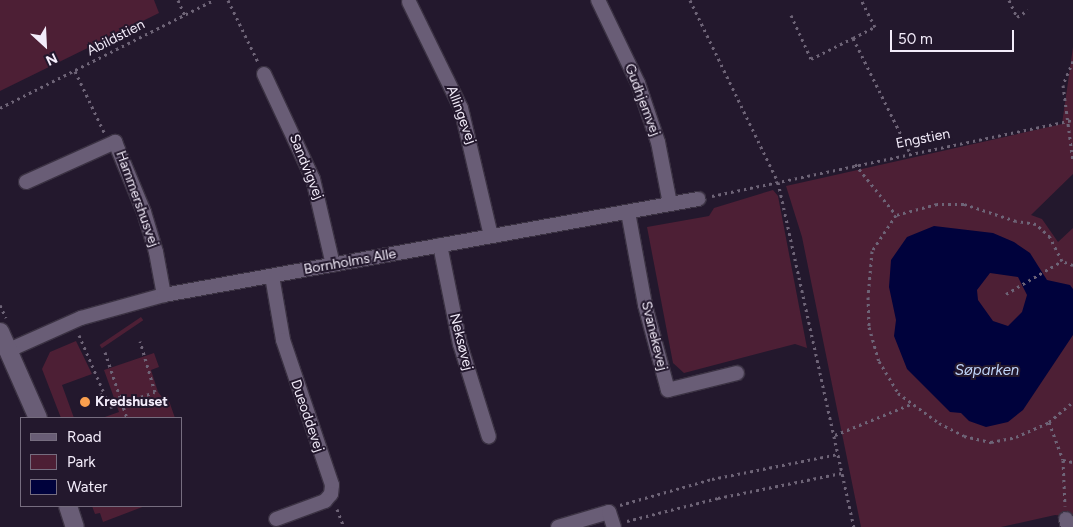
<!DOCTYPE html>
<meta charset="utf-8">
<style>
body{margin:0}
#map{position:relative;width:1073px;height:527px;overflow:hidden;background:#23182d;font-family:Figtree,sans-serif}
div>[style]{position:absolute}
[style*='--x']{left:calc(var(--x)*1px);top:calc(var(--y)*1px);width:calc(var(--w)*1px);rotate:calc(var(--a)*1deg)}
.green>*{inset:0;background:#4d1f35;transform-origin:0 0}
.water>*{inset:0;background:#00023c}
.path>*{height:3px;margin-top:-1.5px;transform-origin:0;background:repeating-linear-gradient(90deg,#6e6477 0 2.5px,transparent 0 6.5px)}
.roads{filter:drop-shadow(1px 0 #3b3243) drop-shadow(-1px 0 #3b3243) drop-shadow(0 1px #3b3243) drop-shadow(0 -1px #3b3243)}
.minor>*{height:14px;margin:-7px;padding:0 7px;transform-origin:7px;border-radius:7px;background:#695d76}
.tertiary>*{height:18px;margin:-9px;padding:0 9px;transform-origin:9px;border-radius:9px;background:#695d76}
.dots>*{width:14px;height:14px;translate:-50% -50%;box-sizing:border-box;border:2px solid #23182d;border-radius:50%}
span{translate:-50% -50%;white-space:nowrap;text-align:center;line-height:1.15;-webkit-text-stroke:4px #23182d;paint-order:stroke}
.street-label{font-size:14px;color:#f3ecfa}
.poi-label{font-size:14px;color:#f3ecfa;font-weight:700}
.left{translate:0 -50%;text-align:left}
.water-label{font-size:15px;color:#c1d5fa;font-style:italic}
.legend{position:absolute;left:20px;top:417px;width:162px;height:90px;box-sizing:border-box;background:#23182d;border:1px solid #766d7f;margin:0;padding:6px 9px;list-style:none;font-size:15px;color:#f3ecfa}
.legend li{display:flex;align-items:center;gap:10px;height:25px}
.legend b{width:25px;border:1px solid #766d7f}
.north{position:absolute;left:20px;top:20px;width:50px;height:50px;-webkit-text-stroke:4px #23182d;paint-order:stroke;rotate:155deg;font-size:14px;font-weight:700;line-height:20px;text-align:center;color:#f3ecfa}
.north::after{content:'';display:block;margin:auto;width:18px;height:22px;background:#f3ecfa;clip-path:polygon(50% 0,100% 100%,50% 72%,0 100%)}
.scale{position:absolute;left:890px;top:30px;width:124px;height:22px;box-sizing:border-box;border:2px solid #f3ecfa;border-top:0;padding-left:6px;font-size:15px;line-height:18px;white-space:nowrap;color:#f3ecfa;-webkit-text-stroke:4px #23182d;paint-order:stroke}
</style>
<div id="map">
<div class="green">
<i style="clip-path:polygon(0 0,154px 0,159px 13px,0 91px)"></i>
<i style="clip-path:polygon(1073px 47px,1073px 174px,1031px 215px,1042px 219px,1058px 242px,1073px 228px,1073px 517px,1055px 515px,1001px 527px,861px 527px,802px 237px,786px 186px,1062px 124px)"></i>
<i style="clip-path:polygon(773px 190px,778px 196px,807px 348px,795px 344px,684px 373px,673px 363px,647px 227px,709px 216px,714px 208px)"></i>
<i style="left:141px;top:317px;width:4px;height:50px;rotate:56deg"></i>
<i style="clip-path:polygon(76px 341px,92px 374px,62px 385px,74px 418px,61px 418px,42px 369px,50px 352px)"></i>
<i style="clip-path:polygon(154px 353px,159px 367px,151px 370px,158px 392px,162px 397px,167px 395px,175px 418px,102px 418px,119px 412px,104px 370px)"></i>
<i style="clip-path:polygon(92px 506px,145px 506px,103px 522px,100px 513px,95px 514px)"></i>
</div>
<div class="water">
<i style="clip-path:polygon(evenodd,934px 226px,993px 233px,1014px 242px,1030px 253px,1047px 280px,1070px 285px,1073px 289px,1073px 335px,1023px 410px,1008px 422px,986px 427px,969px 421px,961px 413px,950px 412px,907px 369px,894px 336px,896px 320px,889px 287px,891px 260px,907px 237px,934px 226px,990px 273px,1018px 277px,1027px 295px,1022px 312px,1008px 326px,993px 321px,978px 300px,977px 290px,990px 273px)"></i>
</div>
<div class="path">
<i style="--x:178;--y:0;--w:17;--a:66"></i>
<i style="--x:228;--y:0;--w:69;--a:64.2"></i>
<i style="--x:690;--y:0;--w:202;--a:64.2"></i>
<i style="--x:778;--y:182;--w:353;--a:77.6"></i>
<i style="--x:1009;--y:0;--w:19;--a:65"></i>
<i style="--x:1017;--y:17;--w:13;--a:-32"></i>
<i style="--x:791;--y:15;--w:48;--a:65.6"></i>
<i style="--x:811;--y:59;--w:47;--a:-26.6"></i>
<i style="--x:853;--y:38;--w:128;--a:63.6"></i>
<i style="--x:853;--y:38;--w:25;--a:-27"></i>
<i style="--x:875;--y:27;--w:30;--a:-117"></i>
<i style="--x:1073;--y:61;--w:26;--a:113"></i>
<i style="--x:1063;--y:85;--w:78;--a:82.6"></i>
<i style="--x:75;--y:71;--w:68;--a:64.6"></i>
<i style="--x:0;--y:108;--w:240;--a:-26.8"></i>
<i style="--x:855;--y:164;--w:65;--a:51.2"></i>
<i style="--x:712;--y:196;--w:369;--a:-11.9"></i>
<i style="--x:1073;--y:265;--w:12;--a:-160"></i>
<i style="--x:1062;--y:261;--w:27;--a:-117"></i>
<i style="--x:1050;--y:237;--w:19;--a:-137"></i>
<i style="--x:1036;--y:224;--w:20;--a:-171"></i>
<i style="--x:1016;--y:221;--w:55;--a:-161.9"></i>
<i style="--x:964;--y:204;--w:27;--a:180"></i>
<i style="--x:937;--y:204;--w:42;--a:165"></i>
<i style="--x:896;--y:215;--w:43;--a:123.7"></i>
<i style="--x:872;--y:251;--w:46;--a:95"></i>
<i style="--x:868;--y:297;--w:30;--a:88"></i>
<i style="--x:869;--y:327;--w:35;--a:74"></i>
<i style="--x:879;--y:361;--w:37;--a:59"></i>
<i style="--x:898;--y:393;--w:51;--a:36.2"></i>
<i style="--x:939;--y:423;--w:28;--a:27"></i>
<i style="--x:964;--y:436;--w:28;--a:13"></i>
<i style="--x:991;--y:442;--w:25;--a:-11"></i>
<i style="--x:1016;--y:437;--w:36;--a:-24"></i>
<i style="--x:1049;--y:422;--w:31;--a:-40"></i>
<i style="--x:1006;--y:294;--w:65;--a:-30.5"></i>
<i style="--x:0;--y:305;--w:14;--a:65"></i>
<i style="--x:79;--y:335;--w:78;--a:66.7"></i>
<i style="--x:110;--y:407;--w:47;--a:-18.4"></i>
<i style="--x:155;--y:392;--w:53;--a:-106.4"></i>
<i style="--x:105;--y:352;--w:70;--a:71.6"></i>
<i style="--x:100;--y:395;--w:6;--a:-18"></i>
<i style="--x:1049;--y:422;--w:40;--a:69.8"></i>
<i style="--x:1063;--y:460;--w:46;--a:87.5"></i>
<i style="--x:835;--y:435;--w:82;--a:-22.2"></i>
<i style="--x:1063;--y:460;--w:10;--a:11"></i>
<i style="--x:620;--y:505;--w:96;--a:-15.8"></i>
<i style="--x:712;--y:479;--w:128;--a:-11.2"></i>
<i style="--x:337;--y:509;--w:19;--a:69"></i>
<i style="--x:627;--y:521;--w:94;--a:-14.2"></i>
<i style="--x:718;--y:498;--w:126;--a:-11.4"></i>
</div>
<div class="roads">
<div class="minor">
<i style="--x:598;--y:0;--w:92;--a:64.3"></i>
<i style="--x:638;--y:83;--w:62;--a:71.3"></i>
<i style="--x:658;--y:142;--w:63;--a:79"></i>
<i style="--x:409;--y:2;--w:118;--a:63.9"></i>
<i style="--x:461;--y:108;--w:131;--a:76.8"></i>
<i style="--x:264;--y:74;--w:116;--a:65"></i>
<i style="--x:313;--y:179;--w:88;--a:76.9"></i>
<i style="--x:26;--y:182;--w:98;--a:-24.2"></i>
<i style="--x:115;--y:142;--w:76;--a:67.5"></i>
<i style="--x:144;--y:212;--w:42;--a:73.3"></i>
<i style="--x:156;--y:252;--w:44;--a:79.5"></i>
<i style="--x:628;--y:212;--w:95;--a:79.6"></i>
<i style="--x:645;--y:305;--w:88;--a:74.9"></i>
<i style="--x:668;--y:390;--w:71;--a:-13.8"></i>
<i style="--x:440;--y:245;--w:101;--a:78.6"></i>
<i style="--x:460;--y:344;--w:97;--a:72.7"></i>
<i style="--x:272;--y:276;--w:65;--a:80.2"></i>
<i style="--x:283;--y:340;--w:153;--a:71.3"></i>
<i style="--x:332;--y:485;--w:9;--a:96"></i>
<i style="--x:331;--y:494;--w:9;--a:131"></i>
<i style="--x:325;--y:501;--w:52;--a:159.8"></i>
<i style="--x:9;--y:350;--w:79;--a:-24"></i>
<i style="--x:81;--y:318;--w:86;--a:-15.5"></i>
<i style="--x:164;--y:295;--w:543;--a:-10.19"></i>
<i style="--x:1066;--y:519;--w:8;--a:76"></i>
<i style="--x:558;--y:527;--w:53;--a:-16.4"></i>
<i style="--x:609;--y:512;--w:16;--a:72"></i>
</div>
<div class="tertiary">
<i style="--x:0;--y:332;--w:94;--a:66.2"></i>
<i style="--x:68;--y:506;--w:22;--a:72"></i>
</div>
</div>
<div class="dots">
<i style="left:85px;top:402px;background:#fa9f4e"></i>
</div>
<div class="street-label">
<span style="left:116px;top:38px;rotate:-27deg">Abildstien</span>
<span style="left:642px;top:100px;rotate:69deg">Gudhjemvej</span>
<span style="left:461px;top:115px;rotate:70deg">Allingevej</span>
<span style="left:923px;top:139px;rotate:-11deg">Engstien</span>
<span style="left:306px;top:167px;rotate:68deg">Sandvigvej</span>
<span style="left:137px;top:199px;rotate:70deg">Hammershusvej</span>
<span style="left:350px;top:262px;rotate:-10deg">Bornholms Alle</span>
<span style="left:654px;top:336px;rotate:76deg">Svanekevej</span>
<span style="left:461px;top:342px;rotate:76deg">Neksøvej</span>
<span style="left:307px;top:416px;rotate:71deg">Dueoddevej</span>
</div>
<div class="poi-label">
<span class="left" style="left:95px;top:402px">Kredshuset</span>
</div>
<div class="water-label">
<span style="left:987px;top:371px">Søparken</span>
</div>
<ul class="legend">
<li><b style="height:6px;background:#695d76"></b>Road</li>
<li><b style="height:14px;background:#4d1f35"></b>Park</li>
<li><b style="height:14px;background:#00023c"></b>Water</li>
</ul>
<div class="north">N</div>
<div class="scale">50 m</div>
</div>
